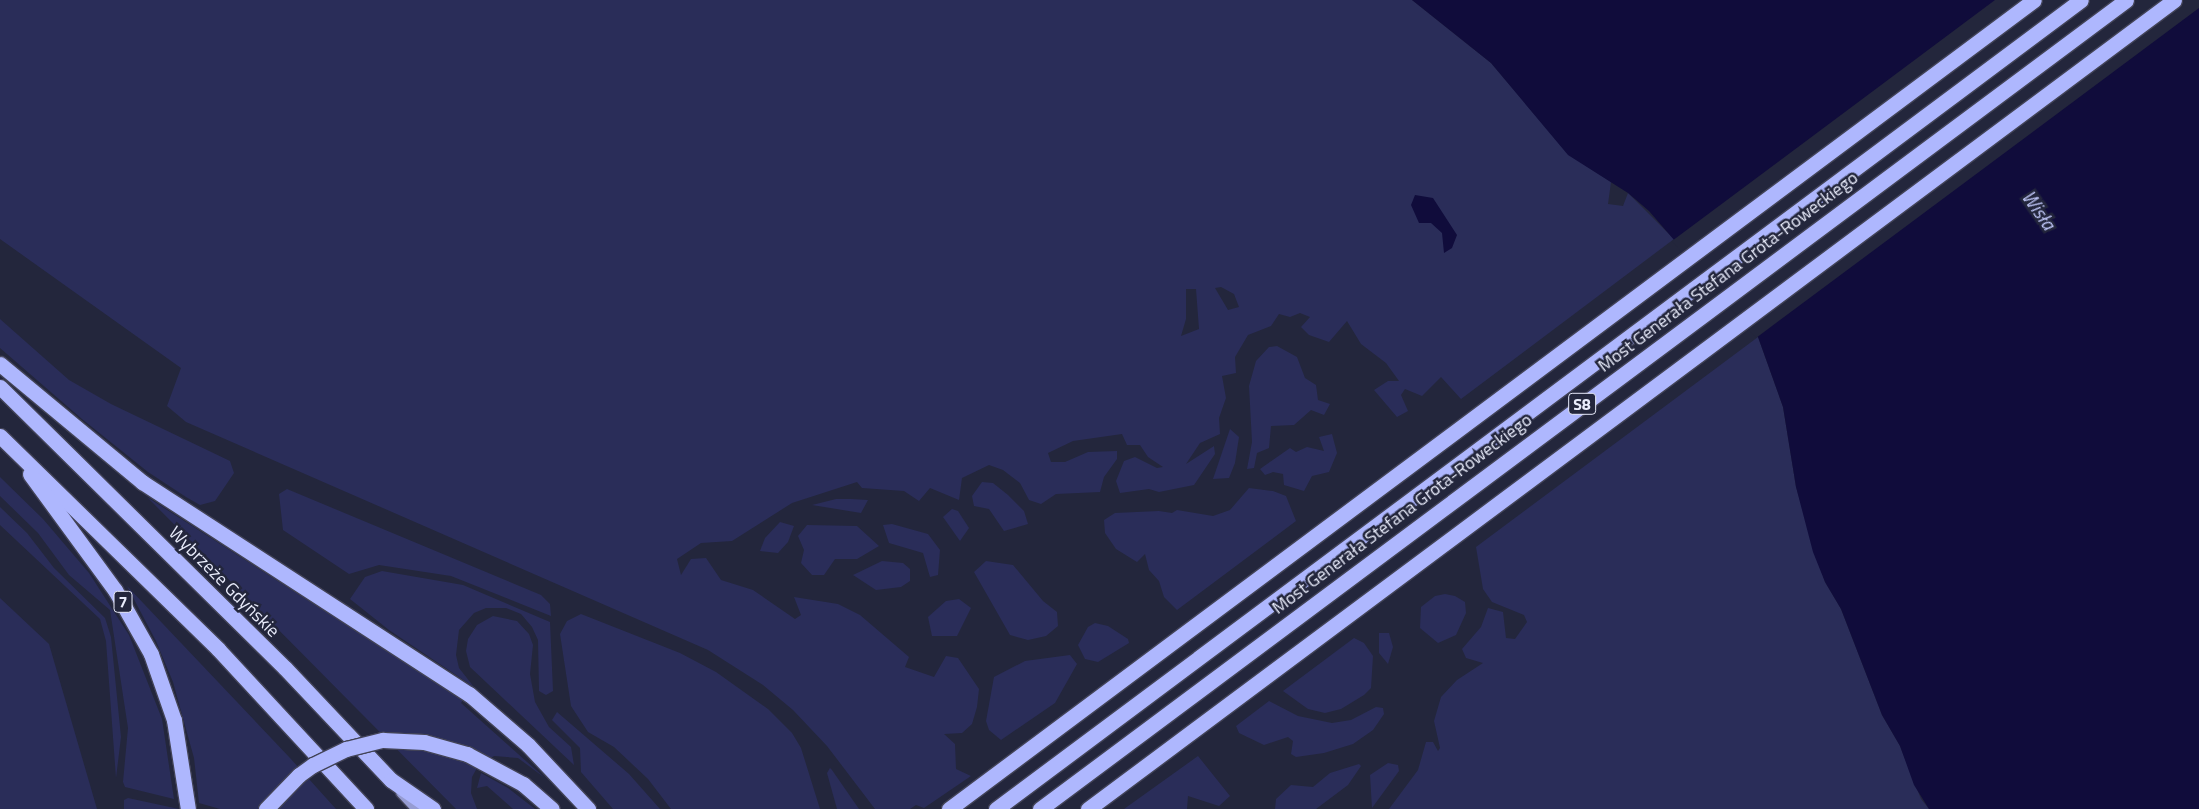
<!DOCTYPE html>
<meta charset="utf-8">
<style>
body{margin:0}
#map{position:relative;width:2199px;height:809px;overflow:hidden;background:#23263c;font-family:"Titillium Web",sans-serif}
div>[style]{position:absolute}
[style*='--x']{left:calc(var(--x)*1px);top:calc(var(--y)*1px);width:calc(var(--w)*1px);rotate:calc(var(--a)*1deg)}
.green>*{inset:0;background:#2a2d59}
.water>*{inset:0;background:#100c3b}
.pier>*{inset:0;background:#23263c}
.roads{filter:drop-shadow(1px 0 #424357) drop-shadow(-1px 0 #424357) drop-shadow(0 1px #424357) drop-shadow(0 -1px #424357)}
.major>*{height:12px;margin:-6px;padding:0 6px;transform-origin:6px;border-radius:6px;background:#969cd2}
.highway>*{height:15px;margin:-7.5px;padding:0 7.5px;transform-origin:7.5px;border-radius:7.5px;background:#aeb7fe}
.bridges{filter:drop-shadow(1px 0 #424357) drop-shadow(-1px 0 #424357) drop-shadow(0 1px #424357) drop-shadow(0 -1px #424357)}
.highway-bridge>*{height:15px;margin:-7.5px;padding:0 7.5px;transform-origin:7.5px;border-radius:7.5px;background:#aeb7fe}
span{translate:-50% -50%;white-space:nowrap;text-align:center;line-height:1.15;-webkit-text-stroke:5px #23263c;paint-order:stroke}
.shield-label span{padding:1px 4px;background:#23263c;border:1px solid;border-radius:4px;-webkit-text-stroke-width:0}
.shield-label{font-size:16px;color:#e9ecfb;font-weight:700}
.street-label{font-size:18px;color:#e9ecfb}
.water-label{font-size:19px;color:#c3cafc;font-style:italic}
</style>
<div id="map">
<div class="green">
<i style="clip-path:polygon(evenodd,0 0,1412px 0,1491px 63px,1568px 154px,1611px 182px,1608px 204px,1623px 206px,1628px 193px,1674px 239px,1461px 399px,1441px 377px,1422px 396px,1405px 389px,1401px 395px,1408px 411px,1397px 417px,1374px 390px,1388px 381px,1399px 381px,1386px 363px,1361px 344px,1347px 321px,1329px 342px,1309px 335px,1301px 327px,1310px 317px,1300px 313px,1290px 317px,1279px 314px,1271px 326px,1248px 335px,1235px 357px,1236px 373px,1222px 376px,1226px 398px,1219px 418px,1220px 434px,1200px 443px,1186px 464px,1214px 446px,1215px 454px,1194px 485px,1159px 492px,1149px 489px,1120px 493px,1116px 481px,1124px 461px,1135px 457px,1157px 468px,1163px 467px,1148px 457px,1140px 445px,1127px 445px,1122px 434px,1073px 441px,1048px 453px,1051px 462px,1065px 462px,1088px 452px,1117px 451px,1117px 459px,1104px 477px,1100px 492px,1056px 494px,1041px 504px,1029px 500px,1020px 483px,1003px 470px,989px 465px,962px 478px,959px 500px,930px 488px,919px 501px,904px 491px,862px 488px,857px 482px,792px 503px,732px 541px,701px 543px,677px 559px,681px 575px,691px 559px,706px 558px,721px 580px,753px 590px,795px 619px,801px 615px,794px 597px,838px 604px,860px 615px,909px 657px,905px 667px,934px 677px,946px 656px,958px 658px,979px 689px,977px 707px,972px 724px,962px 733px,944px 734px,955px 744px,956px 769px,971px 776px,924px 808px,916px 805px,910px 809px,875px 809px,827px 746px,793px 710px,763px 685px,708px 650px,186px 422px,167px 406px,181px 368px,0 239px,0 0,1221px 287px,1234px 294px,1239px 307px,1228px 310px,1215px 288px,1221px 287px,0 0,1186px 289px,1196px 289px,1199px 329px,1181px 336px,1186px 319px,1186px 289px)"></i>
<i style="clip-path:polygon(0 319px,69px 380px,111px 404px,230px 461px,234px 473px,215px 501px,200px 505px,186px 497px,148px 472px,82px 419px,0 348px)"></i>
<i style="clip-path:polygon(1758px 337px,1783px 407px,1796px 487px,1825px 582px,1841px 609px,1882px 715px,1900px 746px,1921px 799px,1929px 809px,1389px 809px,1418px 770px,1426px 742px,1433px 742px,1438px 751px,1440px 748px,1434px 721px,1441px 697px,1457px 680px,1483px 663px,1466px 658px,1462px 649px,1481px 627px,1488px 608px,1503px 612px,1506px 638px,1515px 639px,1527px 622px,1524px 615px,1492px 602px,1483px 589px,1476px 547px)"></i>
<i style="clip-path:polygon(1277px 346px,1297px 357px,1305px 378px,1316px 385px,1318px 400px,1330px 404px,1324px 415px,1311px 410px,1294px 425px,1271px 426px,1269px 448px,1257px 453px,1254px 468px,1247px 469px,1252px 442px,1249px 386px,1256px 361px,1269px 347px)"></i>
<i style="clip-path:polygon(1230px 429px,1239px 437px,1235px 463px,1229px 478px,1213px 479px)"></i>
<i style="clip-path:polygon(1332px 434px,1337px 453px,1329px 472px,1312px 476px,1304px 491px,1284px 485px,1283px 474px,1273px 472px,1265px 475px,1260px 469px,1290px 448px,1296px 452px,1307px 447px,1324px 451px,1319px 437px)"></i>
<i style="clip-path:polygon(0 477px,43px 519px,89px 573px,129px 635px,162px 719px,174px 799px,125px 787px,123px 782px,128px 728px,110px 610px,69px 575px,38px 533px,0 496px)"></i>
<i style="clip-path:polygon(982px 482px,993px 483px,1008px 495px,1024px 511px,1028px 524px,1004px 531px,989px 509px,974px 506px,972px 496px)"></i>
<i style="clip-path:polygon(1249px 488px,1273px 491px,1286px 496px,1296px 521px,1177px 610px,1164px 597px,1159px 581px,1149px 570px,1145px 554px,1137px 562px,1116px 549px,1105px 533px,1104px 520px,1115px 513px,1159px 511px,1172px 513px,1177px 510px,1213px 516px,1230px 510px)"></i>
<i style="clip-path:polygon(287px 489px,541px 595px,550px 604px,551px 616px,451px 576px,379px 565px,349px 574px,283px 530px,279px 494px)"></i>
<i style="clip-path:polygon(147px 497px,463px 700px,461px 703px,545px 778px,518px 758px,494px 756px,478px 766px,472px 777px,471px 793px,477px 809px,456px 809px)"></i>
<i style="clip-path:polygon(836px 499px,851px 499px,868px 500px,861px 513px,812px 505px)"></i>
<i style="clip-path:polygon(0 507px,27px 533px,54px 568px,105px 618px,111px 637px,121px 737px,116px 778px,106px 641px,100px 619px,0 525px)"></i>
<i style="clip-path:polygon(952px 509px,958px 511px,969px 528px,960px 541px,943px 517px)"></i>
<i style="clip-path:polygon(780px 522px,794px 526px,788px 542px,778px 553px,760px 551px,765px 538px)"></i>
<i style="clip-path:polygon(892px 524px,928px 534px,940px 550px,938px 575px,930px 577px,923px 553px,889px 543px,883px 525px)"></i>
<i style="clip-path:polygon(807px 525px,857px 526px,879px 546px,857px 559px,835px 559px,824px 575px,812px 575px,801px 563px,804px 550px,798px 536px)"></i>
<i style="clip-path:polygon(882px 561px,903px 563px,910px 569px,910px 581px,901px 587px,876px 590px,853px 575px)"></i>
<i style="clip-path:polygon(986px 561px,1013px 565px,1043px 601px,1057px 612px,1058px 626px,1046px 636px,1028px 640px,1010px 635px,974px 572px)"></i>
<i style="clip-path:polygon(382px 571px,463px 585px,550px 622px,553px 691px,546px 695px,539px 691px,538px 640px,532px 627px,521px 614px,506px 608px,486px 608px,474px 613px,459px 630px,456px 655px,459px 668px,474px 687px,389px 630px,350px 599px,365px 577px)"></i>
<i style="clip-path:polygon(127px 586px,290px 758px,336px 809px,220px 809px,199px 803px,194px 758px,173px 682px,156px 641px)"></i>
<i style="clip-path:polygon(1445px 594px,1455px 596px,1465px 602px,1466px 613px,1456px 635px,1438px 643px,1420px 628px,1421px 607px,1435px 596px)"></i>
<i style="clip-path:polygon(0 598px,49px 644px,97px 809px,0 809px)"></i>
<i style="clip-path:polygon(959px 599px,971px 608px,957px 636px,932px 636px,928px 617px,946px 601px)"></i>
<i style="clip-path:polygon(581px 614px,680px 653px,716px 672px,768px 709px,792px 733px,801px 748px,820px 809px,671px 809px,648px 779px,614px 747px,588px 732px,571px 706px,560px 634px,567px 621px)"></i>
<i style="clip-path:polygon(493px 616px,517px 621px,529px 634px,533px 645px,530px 674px,535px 702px,549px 727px,571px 747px,574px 765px,470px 667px,466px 651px,468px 639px,477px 625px)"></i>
<i style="clip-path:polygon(1095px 623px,1108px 626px,1128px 639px,1129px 643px,1098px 662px,1085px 659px,1078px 645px,1088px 627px)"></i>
<i style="clip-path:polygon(1379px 633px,1389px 633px,1393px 647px,1388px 664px,1379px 653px)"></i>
<i style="clip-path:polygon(1354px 638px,1364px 643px,1373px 656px,1371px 688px,1364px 695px,1341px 709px,1325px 713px,1308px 709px,1283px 691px)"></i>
<i style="clip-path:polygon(1070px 655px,1077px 664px,1055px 703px,1001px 740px,989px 730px,986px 721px,994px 677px,1025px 661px)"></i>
<i style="clip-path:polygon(1269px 701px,1298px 716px,1332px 723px,1351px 720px,1376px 707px,1383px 708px,1384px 714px,1373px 730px,1353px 744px,1324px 753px,1296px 757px,1291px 754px,1293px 741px,1288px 737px,1264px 745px,1239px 733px,1236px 726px)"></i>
<i style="clip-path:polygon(557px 712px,629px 774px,660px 809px,613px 809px,581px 772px,580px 748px,552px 720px)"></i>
<i style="clip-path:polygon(1198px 756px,1230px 796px,1219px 806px,1188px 796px,1187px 809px,1124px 809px)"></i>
<i style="clip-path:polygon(1388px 763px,1398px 765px,1399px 771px,1372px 808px,1370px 775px)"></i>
<i style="clip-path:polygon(1359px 764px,1361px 766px,1348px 785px,1316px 809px,1275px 809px,1276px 799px,1291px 785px,1313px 787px,1330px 773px)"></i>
<i style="clip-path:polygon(830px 768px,832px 770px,859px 809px,837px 809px,827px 773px)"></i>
<i style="clip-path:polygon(481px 773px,508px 788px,535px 809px,513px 809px,487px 786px,477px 788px)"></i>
<i style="clip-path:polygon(128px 798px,179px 809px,124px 809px,124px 800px)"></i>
</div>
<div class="water">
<i style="clip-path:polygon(1412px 0,2199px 0,2199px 809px,1929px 809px,1914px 785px,1900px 746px,1882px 715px,1841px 609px,1825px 582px,1813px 552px,1796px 487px,1783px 407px,1758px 337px,1649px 211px,1628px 193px,1568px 155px,1491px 63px)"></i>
<i style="clip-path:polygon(1415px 195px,1433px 198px,1457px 235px,1452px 248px,1444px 253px,1442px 233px,1431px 223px,1419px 223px,1411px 205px)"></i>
</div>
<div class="pier">
<i style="clip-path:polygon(1995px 0,2199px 0,2199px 8px,1756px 338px,1672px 241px)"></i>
</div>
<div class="roads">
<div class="major">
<i style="--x:402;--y:792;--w:23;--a:47"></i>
</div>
<div class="highway">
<i style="--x:0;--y:364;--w:185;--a:39.7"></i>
<i style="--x:142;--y:482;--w:390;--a:33"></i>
<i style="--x:469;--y:694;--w:78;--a:40.8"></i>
<i style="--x:528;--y:745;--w:88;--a:46.8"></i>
<i style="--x:0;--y:387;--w:400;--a:44.6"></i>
<i style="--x:285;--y:668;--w:154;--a:46.6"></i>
<i style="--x:391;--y:780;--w:51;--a:34.6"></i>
<i style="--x:0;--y:436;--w:305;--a:44.3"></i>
<i style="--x:218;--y:649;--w:218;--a:47.2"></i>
<i style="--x:30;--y:474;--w:144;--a:53.8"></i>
<i style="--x:115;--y:590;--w:73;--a:60.6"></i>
<i style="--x:151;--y:654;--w:70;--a:70.8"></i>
<i style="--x:174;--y:720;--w:90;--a:81.1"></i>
<i style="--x:949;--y:809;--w:1353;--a:-36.71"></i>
<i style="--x:996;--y:809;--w:1353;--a:-36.71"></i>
<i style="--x:1040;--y:809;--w:1354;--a:-36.68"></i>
<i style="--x:1088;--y:809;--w:1354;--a:-36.68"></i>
</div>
</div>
<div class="bridges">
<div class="highway-bridge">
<i style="--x:266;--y:809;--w:47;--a:-45.9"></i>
<i style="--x:299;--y:775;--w:17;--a:-36"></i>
<i style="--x:313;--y:765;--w:37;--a:-26"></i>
<i style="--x:346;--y:749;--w:38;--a:-14"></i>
<i style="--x:383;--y:740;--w:41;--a:2.8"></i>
<i style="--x:424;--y:742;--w:45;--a:15.6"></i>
<i style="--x:467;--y:754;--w:64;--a:28.2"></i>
<i style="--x:523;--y:784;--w:38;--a:41"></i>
</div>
</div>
<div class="shield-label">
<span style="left:1582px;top:404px">S8</span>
<span style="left:123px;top:602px">7</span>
</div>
<div class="street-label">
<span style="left:1728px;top:272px;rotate:-37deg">Most Generała Stefana Grota-Roweckiego</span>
<span style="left:1402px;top:514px;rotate:-37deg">Most Generała Stefana Grota-Roweckiego</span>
<span style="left:224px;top:582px;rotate:45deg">Wybrzeże Gdyńskie</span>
</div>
<div class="water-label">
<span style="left:2039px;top:210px;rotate:55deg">Wisła</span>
</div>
</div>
